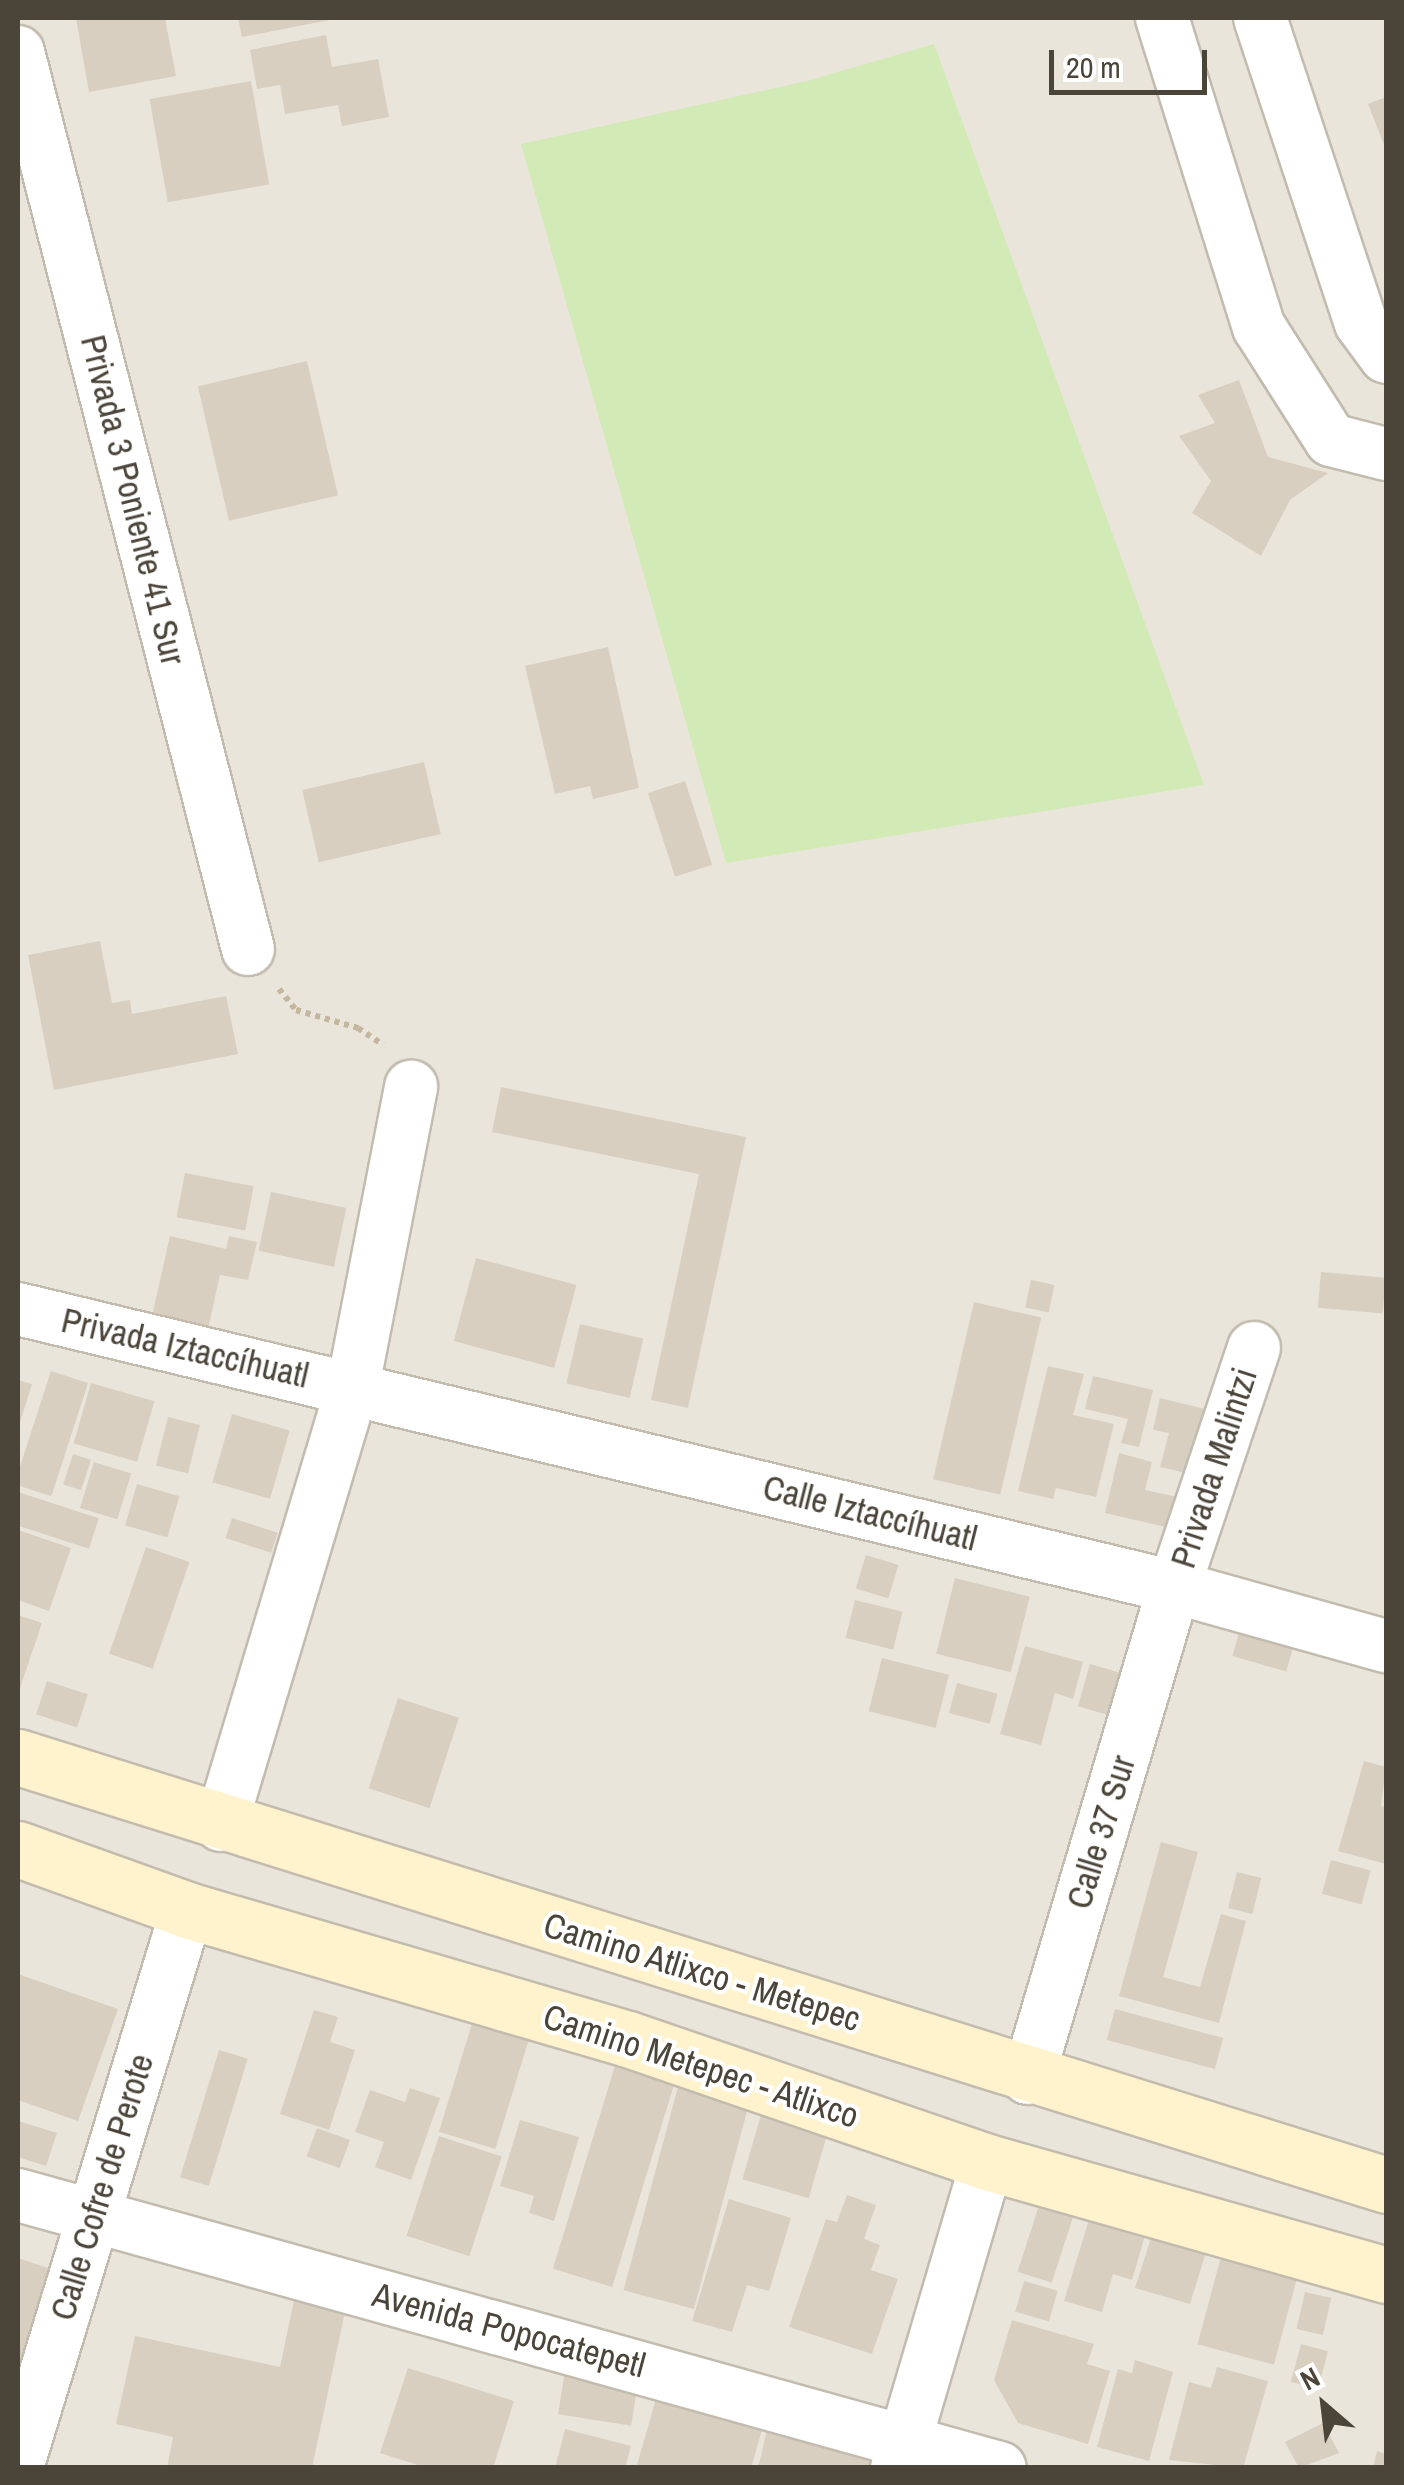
<!DOCTYPE html>
<meta charset="utf-8">
<style>
body{margin:0}
#map{position:relative;width:1404px;height:2485px;overflow:hidden;background:#f6f3ec;font-family:"Archivo Narrow",sans-serif}
div>[style]{position:absolute}
[style*='--x']{left:calc(var(--x)*1px);top:calc(var(--y)*1px);width:calc(var(--w)*1px);rotate:calc(var(--a)*1deg)}
.residential>*{inset:0;background:#eae5da;transform-origin:0 0}
.green>*{inset:0;background:#d2eab5}
.building>*{inset:0;background:#d8cfc1;transform-origin:0 0}
.path>*{height:6px;margin-top:-3px;transform-origin:0;background:repeating-linear-gradient(90deg,#c4b79f 0 5px,transparent 0 10px)}
.roads{filter:drop-shadow(2px 0 #c2bbae) drop-shadow(-2px 0 #c2bbae) drop-shadow(0 2px #c2bbae) drop-shadow(0 -2px #c2bbae)}
.street>*{height:52px;margin:-26px;padding:0 26px;transform-origin:26px;border-radius:26px;background:#fff}
.secondary>*{height:55px;margin:-27.5px;padding:0 27.5px;transform-origin:27.5px;border-radius:27.5px;background:#fff3cd}
span{translate:-50% -50%;white-space:nowrap;text-align:center;line-height:1.15;-webkit-text-stroke:8px #fff;paint-order:stroke}
.street-label{font-size:35px;color:#4b4439}
.frame{position:absolute;inset:0;border:20px solid #4b4439;pointer-events:none}
.north{position:absolute;left:1274px;top:2355px;width:100px;height:100px;-webkit-text-stroke:8px #fff;paint-order:stroke;rotate:332deg;font-size:28px;font-weight:700;line-height:40px;text-align:center;color:#4b4439}
.north::after{content:'';display:block;margin:auto;width:35px;height:45px;background:#4b4439;clip-path:polygon(50% 0,100% 100%,50% 72%,0 100%)}
.scale{position:absolute;left:1049px;top:50px;width:158px;height:45px;box-sizing:border-box;border:5px solid #4b4439;border-top:0;padding-left:12px;font-size:30px;line-height:35px;white-space:nowrap;color:#4b4439;-webkit-text-stroke:8px #fff;paint-order:stroke}
</style>
<div id="map">
<div class="residential">
<i style="left:18px;top:18px;width:1368px;height:2449px"></i>
</div>
<div class="green">
<i style="clip-path:polygon(934px 44px,1204px 785px,726px 863px,521px 144px,807px 81px)"></i>
</div>
<div class="building">
<i style="clip-path:polygon(76px 18px,165px 18px,176px 76px,89px 92px)"></i>
<i style="clip-path:polygon(238px 18px,335px 18px,335px 19px,242px 37px)"></i>
<i style="clip-path:polygon(326px 35px,332px 67px,378px 59px,389px 117px,342px 126px,338px 105px,285px 114px,280px 85px,257px 89px,250px 50px)"></i>
<i style="left:251px;top:81px;width:105px;height:103px;rotate:80deg"></i>
<i style="clip-path:polygon(1386px 97px,1386px 150px,1368px 104px)"></i>
<i style="left:307px;top:361px;width:138px;height:112px;rotate:77deg"></i>
<i style="clip-path:polygon(1239px 380px,1268px 457px,1328px 473px,1290px 500px,1261px 556px,1192px 513px,1211px 481px,1179px 436px,1215px 423px,1198px 395px)"></i>
<i style="clip-path:polygon(608px 647px,639px 788px,593px 799px,590px 786px,555px 794px,525px 666px)"></i>
<i style="left:424px;top:762px;width:74px;height:125px;rotate:77deg"></i>
<i style="left:685px;top:781px;width:88px;height:39px;rotate:72deg"></i>
<i style="clip-path:polygon(100px 941px,112px 1003px,130px 1000px,132px 1014px,226px 996px,238px 1054px,54px 1090px,28px 955px)"></i>
<i style="clip-path:polygon(501px 1087px,746px 1137px,688px 1408px,651px 1400px,699px 1174px,492px 1132px)"></i>
<i style="left:185px;top:1173px;width:70px;height:45px;rotate:11deg"></i>
<i style="left:271px;top:1192px;width:77px;height:60px;rotate:12deg"></i>
<i style="clip-path:polygon(170px 1236px,226px 1249px,229px 1236px,257px 1242px,248px 1280px,220px 1275px,204px 1347px,148px 1334px)"></i>
<i style="left:476px;top:1258px;width:104px;height:86px;rotate:15deg"></i>
<i style="left:1321px;top:1272px;width:65px;height:36px;rotate:5deg"></i>
<i style="left:1031px;top:1280px;width:24px;height:28px;rotate:12deg"></i>
<i style="left:974px;top:1302px;width:69px;height:182px;rotate:13deg"></i>
<i style="left:580px;top:1324px;width:65px;height:61px;rotate:13deg"></i>
<i style="clip-path:polygon(1048px 1366px,1084px 1374px,1073px 1415px,1114px 1424px,1096px 1497px,1056px 1488px,1053px 1499px,1018px 1491px)"></i>
<i style="left:51px;top:1371px;width:39px;height:119px;rotate:18deg"></i>
<i style="clip-path:polygon(1093px 1376px,1153px 1390px,1139px 1447px,1121px 1443px,1128px 1419px,1085px 1409px)"></i>
<i style="clip-path:polygon(18px 1380px,32px 1384px,18px 1429px)"></i>
<i style="left:91px;top:1383px;width:66px;height:63px;rotate:16deg"></i>
<i style="clip-path:polygon(1160px 1398px,1209px 1410px,1194px 1475px,1160px 1467px,1169px 1433px,1153px 1430px)"></i>
<i style="left:232px;top:1414px;width:60px;height:71px;rotate:16deg"></i>
<i style="left:168px;top:1417px;width:33px;height:50px;rotate:14deg"></i>
<i style="clip-path:polygon(1119px 1453px,1152px 1462px,1145px 1490px,1178px 1497px,1170px 1528px,1105px 1513px)"></i>
<i style="left:73px;top:1454px;width:19px;height:32px;rotate:18deg"></i>
<i style="left:94px;top:1462px;width:39px;height:48px;rotate:17deg"></i>
<i style="left:137px;top:1484px;width:44px;height:43px;rotate:16deg"></i>
<i style="left:18px;top:1492px;width:85px;height:32px;rotate:18deg"></i>
<i style="left:232px;top:1518px;width:48px;height:21px;rotate:18deg"></i>
<i style="clip-path:polygon(18px 1530px,71px 1548px,49px 1611px,18px 1600px)"></i>
<i style="left:146px;top:1547px;width:46px;height:113px;rotate:19deg"></i>
<i style="left:866px;top:1555px;width:34px;height:35px;rotate:17deg"></i>
<i style="left:955px;top:1578px;width:77px;height:78px;rotate:14deg"></i>
<i style="left:855px;top:1600px;width:49px;height:39px;rotate:14deg"></i>
<i style="clip-path:polygon(18px 1615px,42px 1623px,18px 1694px)"></i>
<i style="left:1239px;top:1633px;width:56px;height:24px;rotate:16deg"></i>
<i style="clip-path:polygon(1025px 1646px,1083px 1662px,1073px 1699px,1055px 1693px,1041px 1745px,1000px 1734px)"></i>
<i style="left:882px;top:1658px;width:69px;height:55px;rotate:14deg"></i>
<i style="left:1090px;top:1664px;width:48px;height:44px;rotate:16deg"></i>
<i style="left:47px;top:1681px;width:43px;height:35px;rotate:18deg"></i>
<i style="left:957px;top:1683px;width:42px;height:31px;rotate:15deg"></i>
<i style="left:398px;top:1698px;width:64px;height:95px;rotate:18deg"></i>
<i style="clip-path:polygon(1364px 1761px,1386px 1767px,1381px 1806px,1386px 1807px,1386px 1864px,1338px 1851px)"></i>
<i style="clip-path:polygon(1161px 1842px,1198px 1852px,1163px 1977px,1200px 1987px,1221px 1914px,1246px 1921px,1219px 2023px,1119px 1996px)"></i>
<i style="left:1331px;top:1860px;width:41px;height:35px;rotate:15deg"></i>
<i style="left:1237px;top:1872px;width:25px;height:37px;rotate:14deg"></i>
<i style="clip-path:polygon(18px 1974px,118px 2009px,78px 2121px,18px 2100px)"></i>
<i style="left:1115px;top:2009px;width:112px;height:32px;rotate:15deg"></i>
<i style="clip-path:polygon(314px 2010px,338px 2017px,330px 2042px,355px 2050px,329px 2130px,280px 2114px)"></i>
<i style="left:474px;top:2017px;width:59px;height:120px;rotate:17deg"></i>
<i style="left:621px;top:2046px;width:62px;height:233px;rotate:17deg"></i>
<i style="left:219px;top:2050px;width:30px;height:133px;rotate:17deg"></i>
<i style="left:683px;top:2068px;width:73px;height:230px;rotate:15deg"></i>
<i style="clip-path:polygon(410px 2088px,440px 2098px,411px 2180px,375px 2167px,384px 2142px,355px 2132px,370px 2090px,405px 2102px)"></i>
<i style="left:762px;top:2111px;width:69px;height:71px;rotate:16deg"></i>
<i style="clip-path:polygon(520px 2120px,579px 2137px,554px 2221px,529px 2213px,534px 2196px,500px 2186px)"></i>
<i style="clip-path:polygon(18px 2121px,57px 2133px,46px 2166px,18px 2157px)"></i>
<i style="left:317px;top:2128px;width:35px;height:30px;rotate:20deg"></i>
<i style="left:439px;top:2136px;width:66px;height:105px;rotate:18deg"></i>
<i style="left:1045px;top:2187px;width:36px;height:89px;rotate:18deg"></i>
<i style="clip-path:polygon(847px 2195px,876px 2205px,864px 2239px,880px 2245px,871px 2270px,898px 2279px,872px 2354px,789px 2327px,826px 2219px,837px 2222px)"></i>
<i style="clip-path:polygon(729px 2199px,791px 2218px,769px 2291px,747px 2285px,732px 2332px,692px 2321px)"></i>
<i style="clip-path:polygon(1091px 2213px,1147px 2229px,1132px 2280px,1113px 2274px,1102px 2312px,1064px 2301px)"></i>
<i style="clip-path:polygon(1153px 2232px,1211px 2236px,1190px 2304px,1135px 2288px)"></i>
<i style="left:1226px;top:2238px;width:79px;height:110px;rotate:15deg"></i>
<i style="clip-path:polygon(18px 2258px,51px 2269px,18px 2368px)"></i>
<i style="left:1024px;top:2281px;width:35px;height:32px;rotate:16deg"></i>
<i style="clip-path:polygon(296px 2291px,347px 2302px,312px 2468px,167px 2468px,173px 2437px,116px 2424px,135px 2336px,280px 2367px)"></i>
<i style="left:1305px;top:2292px;width:27px;height:38px;rotate:13deg"></i>
<i style="clip-path:polygon(1012px 2320px,1094px 2344px,1087px 2364px,1110px 2371px,1088px 2444px,1018px 2423px,994px 2380px)"></i>
<i style="left:1301px;top:2344px;width:28px;height:39px;rotate:15deg"></i>
<i style="left:567px;top:2358px;width:74px;height:57px;rotate:9deg"></i>
<i style="clip-path:polygon(1135px 2360px,1173px 2372px,1149px 2461px,1097px 2447px,1118px 2369px,1132px 2373px)"></i>
<i style="clip-path:polygon(1217px 2367px,1268px 2381px,1243px 2468px,1169px 2460px,1189px 2382px,1211px 2388px)"></i>
<i style="clip-path:polygon(408px 2368px,514px 2401px,493px 2468px,427px 2468px,380px 2453px)"></i>
<i style="clip-path:polygon(662px 2378px,768px 2409px,751px 2468px,636px 2468px)"></i>
<i style="clip-path:polygon(773px 2405px,894px 2434px,886px 2468px,758px 2468px)"></i>
<i style="clip-path:polygon(1323px 2423px,1339px 2453px,1299px 2468px,1285px 2442px)"></i>
<i style="clip-path:polygon(565px 2429px,631px 2446px,625px 2468px,555px 2468px)"></i>
<i style="clip-path:polygon(1377px 2451px,1386px 2454px,1386px 2468px,1373px 2468px)"></i>
</div>
<div class="path">
<i style="--x:279;--y:989;--w:27;--a:51"></i>
<i style="--x:296;--y:1010;--w:65;--a:16.2"></i>
<i style="--x:358;--y:1028;--w:30;--a:34"></i>
</div>
<div class="roads">
<div class="street">
<i style="--x:1162;--y:18;--w:324;--a:72.6"></i>
<i style="--x:1259;--y:327;--w:134;--a:57.5"></i>
<i style="--x:1331;--y:440;--w:57;--a:14.3"></i>
<i style="--x:1260;--y:18;--w:321;--a:71.7"></i>
<i style="--x:1361;--y:323;--w:42;--a:53.7"></i>
<i style="--x:18;--y:52;--w:926;--a:75.62"></i>
<i style="--x:18;--y:1309;--w:1189;--a:13.52"></i>
<i style="--x:1174;--y:1587;--w:220;--a:15.6"></i>
<i style="--x:221;--y:1825;--w:458;--a:-73.3"></i>
<i style="--x:353;--y:1386;--w:305;--a:-79"></i>
<i style="--x:1028;--y:2078;--w:512;--a:-73.44"></i>
<i style="--x:1174;--y:1587;--w:252;--a:-71.5"></i>
<i style="--x:18;--y:2195;--w:1019;--a:15.54"></i>
<i style="--x:18;--y:2464;--w:579;--a:-73.04"></i>
<i style="--x:897;--y:2468;--w:319;--a:-73.6"></i>
</div>
<div class="secondary">
<i style="--x:18;--y:1757;--w:1433;--a:17.37"></i>
<i style="--x:18;--y:1849;--w:180;--a:19.8"></i>
<i style="--x:187;--y:1910;--w:459;--a:16.3"></i>
<i style="--x:628;--y:2039;--w:379;--a:18.9"></i>
<i style="--x:987;--y:2162;--w:415;--a:15.8"></i>
</div>
</div>
<div class="street-label">
<span style="left:133px;top:500px;rotate:76deg">Privada 3 Poniente 41 Sur</span>
<span style="left:185px;top:1348px;rotate:13deg">Privada Iztaccíhuatl</span>
<span style="left:1214px;top:1468px;rotate:-72deg">Privada Malintzi</span>
<span style="left:870px;top:1513px;rotate:14deg">Calle Iztaccíhuatl</span>
<span style="left:1101px;top:1832px;rotate:-73deg">Calle 37 Sur</span>
<span style="left:702px;top:1972px;rotate:17deg">Camino Atlixco - Metepec</span>
<span style="left:701px;top:2066px;rotate:18deg">Camino Metepec - Atlixco</span>
<span style="left:102px;top:2187px;rotate:-73deg">Calle Cofre de Perote</span>
<span style="left:509px;top:2330px;rotate:15deg">Avenida Popocatepetl</span>
</div>
<div class="frame"></div>
<div class="north">N</div>
<div class="scale">20 m</div>
</div>
